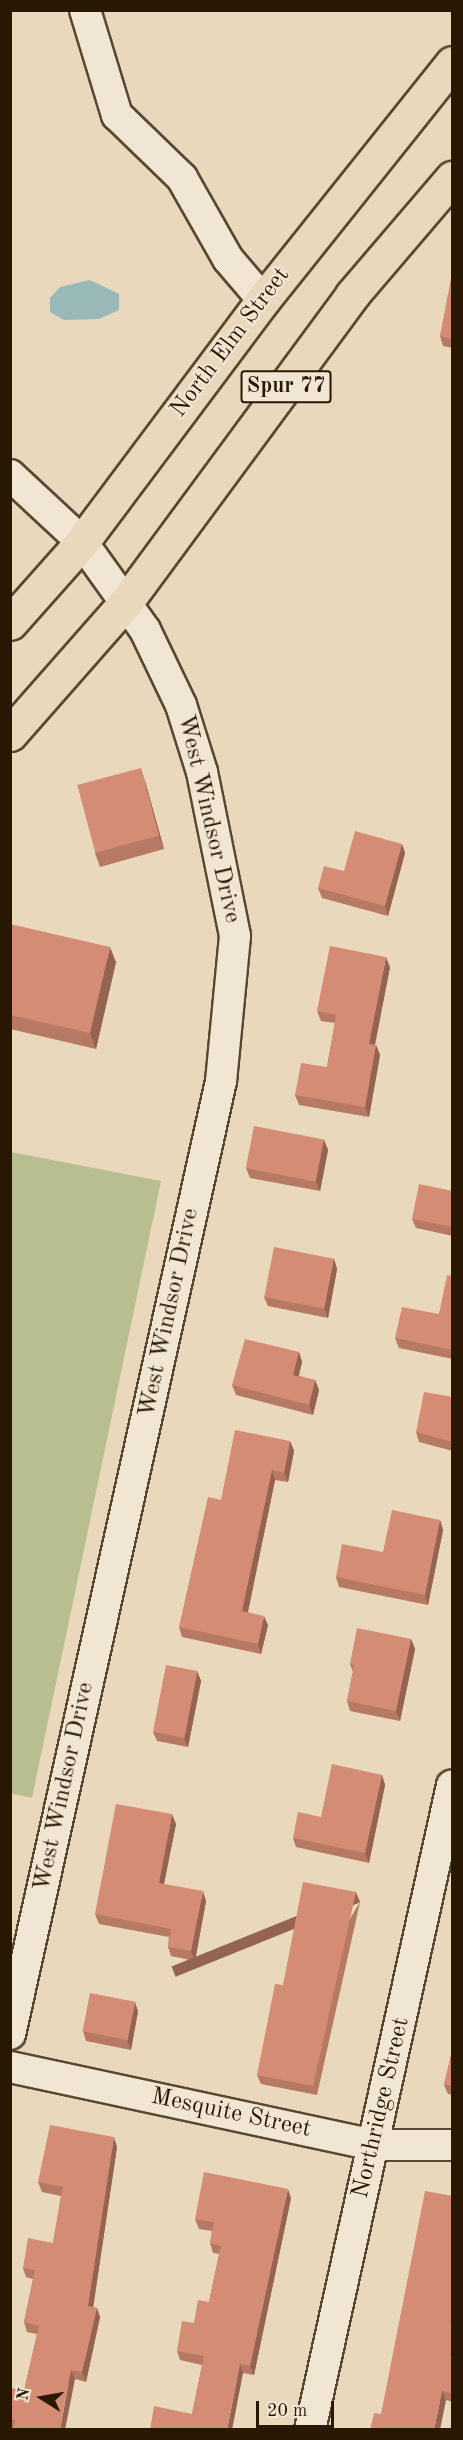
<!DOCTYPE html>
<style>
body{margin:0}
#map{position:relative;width:463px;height:2440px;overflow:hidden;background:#e9d8bb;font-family:"Old Standard TT",serif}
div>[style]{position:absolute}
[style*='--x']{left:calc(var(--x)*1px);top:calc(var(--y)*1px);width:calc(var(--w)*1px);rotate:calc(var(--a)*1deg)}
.green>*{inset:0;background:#b8be8f}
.water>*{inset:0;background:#99b8b8}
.roads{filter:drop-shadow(2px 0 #584831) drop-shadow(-2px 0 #584831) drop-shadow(0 2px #584831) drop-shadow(0 -2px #584831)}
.minor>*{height:30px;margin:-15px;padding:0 15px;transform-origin:15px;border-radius:15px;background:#f1e6d3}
.major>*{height:33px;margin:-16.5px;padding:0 16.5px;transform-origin:16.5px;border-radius:16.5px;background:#e9d8bb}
.wall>*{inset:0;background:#b67964}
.shaded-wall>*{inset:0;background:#946351;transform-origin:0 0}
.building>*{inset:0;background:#d48d74;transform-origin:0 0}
span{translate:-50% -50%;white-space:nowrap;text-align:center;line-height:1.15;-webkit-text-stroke:4.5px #f1e6d3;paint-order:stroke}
.shield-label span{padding:2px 4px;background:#f1e6d3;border:2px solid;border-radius:4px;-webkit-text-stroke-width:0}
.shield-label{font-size:22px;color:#281803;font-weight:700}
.street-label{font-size:24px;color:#281803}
.frame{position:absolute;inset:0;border:12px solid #281803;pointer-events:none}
.north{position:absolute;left:12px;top:2368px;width:60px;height:60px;-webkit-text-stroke:4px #f1e6d3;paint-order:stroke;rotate:281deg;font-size:16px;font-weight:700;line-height:24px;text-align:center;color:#281803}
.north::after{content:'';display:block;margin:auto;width:21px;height:27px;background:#281803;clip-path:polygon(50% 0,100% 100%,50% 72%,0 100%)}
.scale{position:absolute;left:256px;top:2401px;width:78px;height:27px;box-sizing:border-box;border:3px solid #281803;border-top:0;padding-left:8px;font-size:18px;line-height:21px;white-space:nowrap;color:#281803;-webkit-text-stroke:4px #f1e6d3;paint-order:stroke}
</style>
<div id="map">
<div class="green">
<i style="clip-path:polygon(11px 1152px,161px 1181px,32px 1798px,10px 1793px)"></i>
</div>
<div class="water">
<i style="clip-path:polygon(90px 280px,119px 294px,119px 310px,99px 319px,64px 320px,50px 312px,50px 298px,60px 287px)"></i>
</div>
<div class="roads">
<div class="minor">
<i style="--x:85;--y:10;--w:110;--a:73.1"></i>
<i style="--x:117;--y:115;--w:91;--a:44.1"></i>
<i style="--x:182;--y:178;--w:93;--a:60.4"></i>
<i style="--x:228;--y:259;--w:54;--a:49.5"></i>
<i style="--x:10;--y:475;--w:98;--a:42.9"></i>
<i style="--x:82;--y:542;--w:108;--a:54.4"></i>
<i style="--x:145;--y:630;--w:83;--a:64.4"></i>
<i style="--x:181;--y:705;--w:70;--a:72.6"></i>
<i style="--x:202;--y:772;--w:167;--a:78.6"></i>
<i style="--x:235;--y:936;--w:146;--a:95.5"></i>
<i style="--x:221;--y:1081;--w:976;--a:102.48"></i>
<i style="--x:10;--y:2067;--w:372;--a:12.1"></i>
<i style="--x:374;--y:2145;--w:78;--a:0"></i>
<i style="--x:310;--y:2430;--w:660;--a:-77.58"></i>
</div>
<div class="major">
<i style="--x:10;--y:623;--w:108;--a:-48.4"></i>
<i style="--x:82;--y:542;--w:302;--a:-53.2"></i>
<i style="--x:263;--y:300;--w:303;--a:-51.4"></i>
<i style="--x:10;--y:734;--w:176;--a:-48.7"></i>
<i style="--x:126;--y:602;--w:381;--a:-53.6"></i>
<i style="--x:352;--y:295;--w:154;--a:-49.5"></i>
</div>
</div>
<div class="wall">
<i style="clip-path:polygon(453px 278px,453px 348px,443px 346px,440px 336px)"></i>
<i style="clip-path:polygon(145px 781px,164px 849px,100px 867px,95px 853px)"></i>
<i style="clip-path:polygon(402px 844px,405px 853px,388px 916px,322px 898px,318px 888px)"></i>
<i style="clip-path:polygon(10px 924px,116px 962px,96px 1049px,10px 1029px)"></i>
<i style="clip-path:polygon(390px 967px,375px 1045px,376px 1045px,380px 1055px,369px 1117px,299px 1105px,295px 1095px,327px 1067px,335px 1023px,321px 1021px,317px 1011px)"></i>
<i style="clip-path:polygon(324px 1140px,328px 1150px,320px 1191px,250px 1178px,246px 1168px)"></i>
<i style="clip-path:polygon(453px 1191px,453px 1236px,416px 1228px,412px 1219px)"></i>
<i style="clip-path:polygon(334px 1259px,337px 1269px,328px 1318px,268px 1306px,264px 1297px)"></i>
<i style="clip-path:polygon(453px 1276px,453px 1359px,399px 1348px,395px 1338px,439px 1314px)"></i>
<i style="clip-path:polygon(299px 1352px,302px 1362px,299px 1376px,315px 1380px,319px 1390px,313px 1415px,236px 1395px,232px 1385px)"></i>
<i style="clip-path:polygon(453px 1397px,453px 1451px,419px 1442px,416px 1432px)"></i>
<i style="clip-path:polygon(290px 1441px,294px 1451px,288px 1482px,275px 1480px,248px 1612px,268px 1625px,261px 1654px,182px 1637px,179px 1627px,221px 1500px)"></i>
<i style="clip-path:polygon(440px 1520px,443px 1530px,428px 1605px,339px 1587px,336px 1577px,383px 1552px)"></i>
<i style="clip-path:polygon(411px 1639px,415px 1649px,400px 1721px,350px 1711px,347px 1701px,353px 1672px,350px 1664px)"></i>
<i style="clip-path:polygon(197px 1671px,201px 1681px,188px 1747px,157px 1741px,153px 1732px)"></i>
<i style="clip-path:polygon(382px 1775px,385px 1785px,369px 1863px,296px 1847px,293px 1838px)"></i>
<i style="clip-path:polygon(176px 1824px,164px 1884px,206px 1901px,195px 1961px,171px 1956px,168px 1947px,169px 1937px,99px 1924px,95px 1914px)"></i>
<i style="clip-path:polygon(360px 1902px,317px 2095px,261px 2084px,257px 2075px)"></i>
<i style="clip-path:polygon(138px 2011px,131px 2050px,86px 2041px,83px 2031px)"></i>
<i style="clip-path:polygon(453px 2047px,453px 2095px,448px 2094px,444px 2085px)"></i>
<i style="clip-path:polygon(117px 2147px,93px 2307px,97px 2308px,100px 2317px,86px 2382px,75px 2379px,13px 2429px,10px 2428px,10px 2388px,24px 2391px,37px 2334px,27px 2332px,24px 2322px,33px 2279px,26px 2277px,23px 2268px,53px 2243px,61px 2196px,42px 2192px,38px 2182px)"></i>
<i style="clip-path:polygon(453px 2196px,453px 2402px,446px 2400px,381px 2414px)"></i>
<i style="clip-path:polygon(291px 2198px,254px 2375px,243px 2373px,192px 2414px,202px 2365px,180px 2360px,177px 2351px,194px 2323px,209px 2302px,219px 2254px,213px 2253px,210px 2243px,212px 2231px,199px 2229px,195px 2219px)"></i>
</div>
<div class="shaded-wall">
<i style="clip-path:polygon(141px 768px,145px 781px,164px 849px,159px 836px)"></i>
<i style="clip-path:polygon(402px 844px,405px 853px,388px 916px,385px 906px)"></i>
<i style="clip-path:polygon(110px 947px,116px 962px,96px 1049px,90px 1033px)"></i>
<i style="clip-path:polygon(386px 957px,390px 967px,373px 1054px,369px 1044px)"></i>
<i style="clip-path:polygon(376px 1045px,380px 1055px,369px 1117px,365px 1107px)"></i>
<i style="clip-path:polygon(324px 1140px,328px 1150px,320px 1191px,316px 1182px)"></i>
<i style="clip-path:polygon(334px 1259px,337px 1269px,328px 1318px,324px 1308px)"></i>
<i style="clip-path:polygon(299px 1352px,302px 1362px,296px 1384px,293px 1375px)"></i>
<i style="clip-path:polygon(315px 1380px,319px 1390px,313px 1415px,309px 1405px)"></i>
<i style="clip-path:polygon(290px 1441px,294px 1451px,288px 1482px,284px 1473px)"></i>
<i style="clip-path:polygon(272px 1470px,275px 1480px,246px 1621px,242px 1611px)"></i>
<i style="clip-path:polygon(440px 1520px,443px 1530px,428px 1605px,425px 1595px)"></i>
<i style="clip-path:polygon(264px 1616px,268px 1625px,261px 1654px,258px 1644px)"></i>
<i style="clip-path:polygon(411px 1639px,415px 1649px,400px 1721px,396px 1711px)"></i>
<i style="clip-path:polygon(197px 1671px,201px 1681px,188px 1747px,184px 1738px)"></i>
<i style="clip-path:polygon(382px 1775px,385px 1785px,369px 1863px,365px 1853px)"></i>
<i style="clip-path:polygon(172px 1814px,176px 1824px,162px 1893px,159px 1883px)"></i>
<i style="clip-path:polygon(203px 1891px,206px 1901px,195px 1961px,191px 1951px)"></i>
<i style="left:356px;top:1892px;width:11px;height:199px;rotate:68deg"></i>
<i style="clip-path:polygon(135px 2002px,138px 2011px,131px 2050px,127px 2040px)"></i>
<i style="clip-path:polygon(114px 2137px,117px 2147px,92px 2315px,88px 2306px)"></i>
<i style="clip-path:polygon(288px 2189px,291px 2198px,254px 2375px,250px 2366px)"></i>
<i style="clip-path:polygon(97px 2308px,100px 2317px,86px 2382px,82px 2372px)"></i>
<i style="clip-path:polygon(240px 2364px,243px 2373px,232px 2430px,227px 2430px)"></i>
<i style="clip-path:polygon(71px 2370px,75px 2379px,65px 2430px,60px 2430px)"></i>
<i style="clip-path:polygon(442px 2391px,446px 2400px,440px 2430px,434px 2430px)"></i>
</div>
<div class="building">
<i style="clip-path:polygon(451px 278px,453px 278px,453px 339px,440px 336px)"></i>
<i style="left:141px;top:768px;width:70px;height:66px;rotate:75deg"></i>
<i style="clip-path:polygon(355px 831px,402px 844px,385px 906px,318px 888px,324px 866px,344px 871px)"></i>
<i style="clip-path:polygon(10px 924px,110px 947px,90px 1033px,10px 1015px)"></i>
<i style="clip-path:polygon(330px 946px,386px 957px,369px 1044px,376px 1045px,365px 1107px,295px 1095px,301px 1063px,327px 1067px,336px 1015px,317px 1011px)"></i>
<i style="left:254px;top:1126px;width:71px;height:43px;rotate:11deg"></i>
<i style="clip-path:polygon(419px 1184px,453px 1191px,453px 1227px,412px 1219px)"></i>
<i style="left:274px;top:1247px;width:61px;height:51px;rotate:11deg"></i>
<i style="clip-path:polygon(447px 1275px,453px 1276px,453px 1350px,395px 1338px,402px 1307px,439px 1314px)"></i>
<i style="clip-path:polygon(245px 1339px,299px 1352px,293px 1375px,315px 1380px,309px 1405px,232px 1385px)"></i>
<i style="clip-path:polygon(424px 1392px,453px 1397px,453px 1442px,416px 1432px)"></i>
<i style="clip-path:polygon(235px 1430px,290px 1441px,284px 1473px,272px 1470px,242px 1611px,264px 1616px,258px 1644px,179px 1627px,208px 1497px,221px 1500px)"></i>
<i style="clip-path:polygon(392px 1510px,440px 1520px,425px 1595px,336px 1577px,342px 1544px,383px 1552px)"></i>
<i style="clip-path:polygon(357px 1628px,411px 1639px,396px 1711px,347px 1701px,354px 1665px,350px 1664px)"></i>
<i style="left:166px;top:1665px;width:32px;height:68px;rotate:11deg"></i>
<i style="clip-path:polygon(332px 1764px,382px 1775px,365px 1853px,293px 1838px,298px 1812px,321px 1817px)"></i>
<i style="clip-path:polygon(116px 1804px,172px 1814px,159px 1883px,203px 1891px,191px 1951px,168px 1947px,171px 1929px,95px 1914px)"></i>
<i style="clip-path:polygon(303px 1882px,356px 1892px,313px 2086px,257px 2075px,275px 1984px,283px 1985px)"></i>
<i style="left:90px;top:1993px;width:46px;height:39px;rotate:11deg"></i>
<i style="clip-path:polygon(453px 2047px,453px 2086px,444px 2085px)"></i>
<i style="clip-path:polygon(50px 2125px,114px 2137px,88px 2306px,97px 2308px,82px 2372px,71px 2370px,60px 2430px,13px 2430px,15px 2420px,10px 2419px,10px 2388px,24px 2391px,39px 2326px,24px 2322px,35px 2270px,23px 2268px,28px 2238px,53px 2243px,63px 2187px,38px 2182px)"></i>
<i style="clip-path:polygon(204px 2172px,288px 2189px,250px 2366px,240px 2364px,227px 2430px,150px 2430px,154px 2406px,192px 2414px,204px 2356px,177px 2351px,182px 2321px,194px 2323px,198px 2300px,209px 2302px,221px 2246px,210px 2243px,214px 2222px,195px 2219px)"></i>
<i style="clip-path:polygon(425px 2191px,453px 2196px,453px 2312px,450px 2324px,453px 2324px,453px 2343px,450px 2355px,453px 2356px,453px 2393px,442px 2391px,434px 2430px,370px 2430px,374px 2413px,381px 2414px)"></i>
</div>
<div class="shield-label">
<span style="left:286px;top:387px">Spur 77</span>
</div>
<div class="street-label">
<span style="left:231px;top:343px;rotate:-53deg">North Elm Street</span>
<span style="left:208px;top:819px;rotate:77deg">West Windsor Drive</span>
<span style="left:170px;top:1313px;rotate:-78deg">West Windsor Drive</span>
<span style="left:65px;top:1787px;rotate:-78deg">West Windsor Drive</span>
<span style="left:382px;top:2108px;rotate:-77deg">Northridge Street</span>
<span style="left:231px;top:2114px;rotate:12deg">Mesquite Street</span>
</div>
<div class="frame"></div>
<div class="north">N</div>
<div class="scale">20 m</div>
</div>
